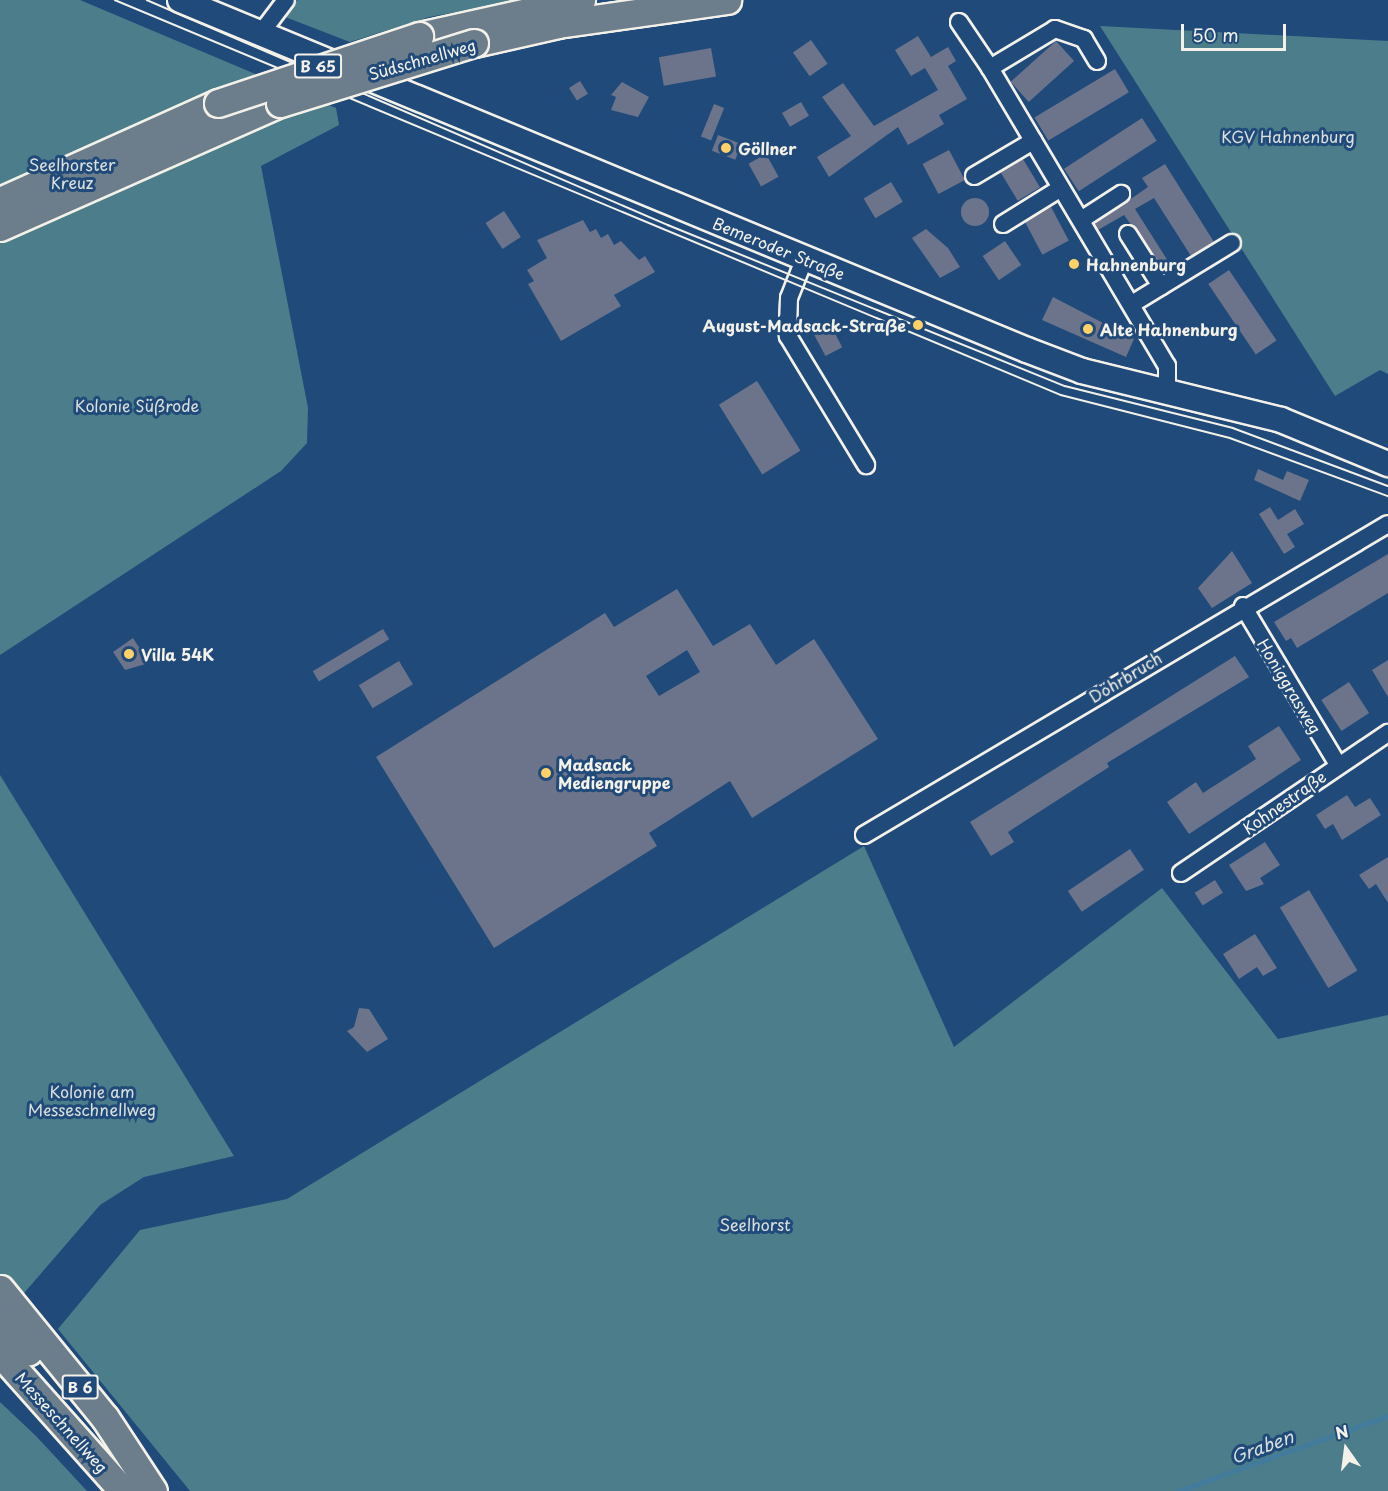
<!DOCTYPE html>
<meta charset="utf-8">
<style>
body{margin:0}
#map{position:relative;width:1388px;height:1491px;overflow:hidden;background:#1f4a7a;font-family:"Playpen Sans",sans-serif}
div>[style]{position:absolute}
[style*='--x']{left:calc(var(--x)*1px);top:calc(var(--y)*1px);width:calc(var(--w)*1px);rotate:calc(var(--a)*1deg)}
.green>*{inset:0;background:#4b7e8a}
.stream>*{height:4.5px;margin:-2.25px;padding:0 2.25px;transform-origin:2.25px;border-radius:2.25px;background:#437b9c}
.building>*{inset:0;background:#6b748b;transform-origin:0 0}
.round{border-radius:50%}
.roads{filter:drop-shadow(2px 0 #f4f1e8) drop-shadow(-2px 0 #f4f1e8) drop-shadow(0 2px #f4f1e8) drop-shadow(0 -2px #f4f1e8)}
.minor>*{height:16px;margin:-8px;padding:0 8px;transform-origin:8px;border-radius:8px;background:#1f4a7a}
.secondary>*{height:24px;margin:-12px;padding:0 12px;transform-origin:12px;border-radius:12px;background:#1f4a7a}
.trunk>*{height:27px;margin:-13.5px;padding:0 13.5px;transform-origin:13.5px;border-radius:13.5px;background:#6c7d8c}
.tram>*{height:1.5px;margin:-0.75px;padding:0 0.75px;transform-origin:0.75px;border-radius:0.75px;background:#f4f1e8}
.bridges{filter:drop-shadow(2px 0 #f4f1e8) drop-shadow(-2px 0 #f4f1e8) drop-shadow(0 2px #f4f1e8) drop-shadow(0 -2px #f4f1e8)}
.trunk-bridge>*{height:27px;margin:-13.5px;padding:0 13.5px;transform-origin:13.5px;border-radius:13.5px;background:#6c7d8c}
.dots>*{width:16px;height:16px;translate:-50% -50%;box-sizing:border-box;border:3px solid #1f4a7a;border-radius:50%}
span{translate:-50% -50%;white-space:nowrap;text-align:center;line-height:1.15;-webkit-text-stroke:6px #1f4a7a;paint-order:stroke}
.shield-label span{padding:2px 4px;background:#1f4a7a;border:2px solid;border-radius:4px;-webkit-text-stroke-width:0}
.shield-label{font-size:15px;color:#f4f1e8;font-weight:700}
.street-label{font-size:16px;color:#f4f1e8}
.park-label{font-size:16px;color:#dbe0da}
.poi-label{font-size:16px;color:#f4f1e8;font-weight:700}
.left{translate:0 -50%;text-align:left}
.right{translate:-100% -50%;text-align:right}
.water-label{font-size:18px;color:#d9dfdd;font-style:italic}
.north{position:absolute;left:1316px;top:1419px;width:60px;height:60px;-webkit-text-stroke:4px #1f4a7a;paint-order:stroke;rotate:346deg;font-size:16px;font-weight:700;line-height:24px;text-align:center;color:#f4f1e8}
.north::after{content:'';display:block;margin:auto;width:21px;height:27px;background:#f4f1e8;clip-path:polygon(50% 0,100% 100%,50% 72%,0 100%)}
.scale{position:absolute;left:1181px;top:24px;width:105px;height:27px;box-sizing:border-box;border:3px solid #f4f1e8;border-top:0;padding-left:8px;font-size:18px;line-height:21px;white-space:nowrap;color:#f4f1e8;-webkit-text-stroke:4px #1f4a7a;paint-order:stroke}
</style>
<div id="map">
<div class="green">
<i style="clip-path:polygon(0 0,80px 0,336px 108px,339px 125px,261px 166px,308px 408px,307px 443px,281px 471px,0 655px)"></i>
<i style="clip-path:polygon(298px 0,522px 0,429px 17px,350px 42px,280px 15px)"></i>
<i style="clip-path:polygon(1100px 26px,1388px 41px,1388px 374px,1380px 370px,1335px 396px)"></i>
<i style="clip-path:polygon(0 775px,234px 1156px,144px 1177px,100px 1205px,0 1321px)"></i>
<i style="clip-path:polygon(864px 846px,954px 1047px,1162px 888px,1278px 1039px,1388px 1015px,1388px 1491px,190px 1491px,58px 1329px,140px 1230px,287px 1199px)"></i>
<i style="clip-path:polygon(0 1402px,36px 1436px,87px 1491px,0 1491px)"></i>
</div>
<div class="stream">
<i style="--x:1178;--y:1491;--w:223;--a:-19.7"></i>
</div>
<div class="building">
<i style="clip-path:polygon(918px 36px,931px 57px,948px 47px,956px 61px,948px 66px,967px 99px,939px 115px,944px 124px,908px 145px,898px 127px,829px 177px,817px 157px,851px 136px,822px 97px,843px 83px,874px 126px,938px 90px,925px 68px,911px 76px,895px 50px)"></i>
<i style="left:811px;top:40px;width:29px;height:22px;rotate:55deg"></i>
<i style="left:1056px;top:41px;width:27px;height:61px;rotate:48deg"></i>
<i style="left:711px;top:48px;width:29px;height:53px;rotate:80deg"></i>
<i style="left:1115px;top:69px;width:27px;height:94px;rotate:59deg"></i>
<i style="left:580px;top:81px;width:15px;height:13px;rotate:58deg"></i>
<i style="clip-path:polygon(622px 82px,649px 97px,638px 117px,611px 110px,616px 97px,611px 95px)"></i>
<i style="left:801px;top:102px;width:16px;height:22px;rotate:60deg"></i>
<i style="left:714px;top:104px;width:11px;height:35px;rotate:22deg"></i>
<i style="left:1142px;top:118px;width:27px;height:93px;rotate:57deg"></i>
<i style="left:718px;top:135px;width:25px;height:17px;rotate:21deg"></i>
<i style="left:949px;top:150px;width:34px;height:30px;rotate:62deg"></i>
<i style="left:766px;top:154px;width:26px;height:20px;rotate:61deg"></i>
<i style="left:1023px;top:159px;width:33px;height:26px;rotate:59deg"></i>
<i style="clip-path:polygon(1165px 164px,1214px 242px,1191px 256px,1154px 198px,1135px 209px,1168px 261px,1161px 266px,1124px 215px,1098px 230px,1095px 224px,1148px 187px,1142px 178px)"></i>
<i style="left:891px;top:182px;width:23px;height:32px;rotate:59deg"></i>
<i class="round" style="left:961px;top:198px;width:28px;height:28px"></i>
<i style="left:1051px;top:207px;width:38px;height:30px;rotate:62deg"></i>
<i style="left:504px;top:211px;width:31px;height:22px;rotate:57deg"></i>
<i style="clip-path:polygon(583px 220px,590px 232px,596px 229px,601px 238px,608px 234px,614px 245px,621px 241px,639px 260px,645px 256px,655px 272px,614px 295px,621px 306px,561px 341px,528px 284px,534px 281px,527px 270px,547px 258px,537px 240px)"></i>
<i style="clip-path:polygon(926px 229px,948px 248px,960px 267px,940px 278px,912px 238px)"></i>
<i style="left:1005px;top:241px;width:29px;height:27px;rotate:56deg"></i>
<i style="left:1229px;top:270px;width:85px;height:25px;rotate:56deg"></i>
<i style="clip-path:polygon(1053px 297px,1134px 339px,1126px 357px,1042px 320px)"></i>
<i style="left:831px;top:326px;width:24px;height:19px;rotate:62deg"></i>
<i style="left:757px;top:381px;width:82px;height:45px;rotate:58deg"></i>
<i style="clip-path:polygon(1258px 469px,1283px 480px,1287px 471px,1309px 480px,1300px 501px,1254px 480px)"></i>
<i style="clip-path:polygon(1270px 507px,1278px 520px,1295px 509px,1304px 524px,1287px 534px,1295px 547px,1284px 554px,1259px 514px)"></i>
<i style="clip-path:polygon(1232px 551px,1252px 583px,1212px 608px,1198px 588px)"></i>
<i style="clip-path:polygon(1388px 554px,1388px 593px,1297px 648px,1291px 638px,1286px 641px,1274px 622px)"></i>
<i style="clip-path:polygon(evenodd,677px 589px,713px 646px,750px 624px,776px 665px,814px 639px,878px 739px,752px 818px,730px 781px,649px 833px,657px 846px,494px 948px,376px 757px,605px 613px,614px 627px,677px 589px,687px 650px,700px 672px,659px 696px,646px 676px,687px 650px)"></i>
<i style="left:383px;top:629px;width:12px;height:82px;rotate:59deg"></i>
<i style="clip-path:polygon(133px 638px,149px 663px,125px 670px,113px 652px)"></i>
<i style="clip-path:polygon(1235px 656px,1249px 677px,1107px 763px,1109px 767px,1008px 832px,1014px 842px,991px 856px,970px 822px)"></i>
<i style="clip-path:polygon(1388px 660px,1388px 697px,1372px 670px)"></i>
<i style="left:399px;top:661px;width:27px;height:47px;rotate:59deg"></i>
<i style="left:1349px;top:682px;width:37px;height:33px;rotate:57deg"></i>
<i style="clip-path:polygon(1279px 726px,1301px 760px,1189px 834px,1167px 802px,1196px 782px,1203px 793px,1256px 759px,1248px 746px)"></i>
<i style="clip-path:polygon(1347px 795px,1355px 807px,1370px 798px,1381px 815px,1342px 840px,1333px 824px,1325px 829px,1316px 815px)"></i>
<i style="clip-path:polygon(1265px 842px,1280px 865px,1260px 878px,1264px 884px,1246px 891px,1229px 865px)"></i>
<i style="left:1130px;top:849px;width:25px;height:75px;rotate:56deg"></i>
<i style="clip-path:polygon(1388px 857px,1388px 903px,1376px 884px,1369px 889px,1359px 875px)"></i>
<i style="left:1215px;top:880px;width:15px;height:24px;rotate:58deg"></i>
<i style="left:1309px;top:890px;width:94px;height:34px;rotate:59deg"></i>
<i style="clip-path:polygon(1255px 934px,1277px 968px,1263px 976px,1257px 967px,1239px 979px,1223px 954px)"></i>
<i style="clip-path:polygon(359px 1008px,369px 1009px,388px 1039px,367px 1052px,347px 1031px,354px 1027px)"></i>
</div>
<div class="roads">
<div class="minor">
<i style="--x:959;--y:22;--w:55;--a:56"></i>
<i style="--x:261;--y:33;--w:41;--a:-52.9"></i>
<i style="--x:1097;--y:61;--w:26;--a:-121"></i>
<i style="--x:1084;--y:39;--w:31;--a:-161"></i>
<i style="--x:1055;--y:29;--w:76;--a:149"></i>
<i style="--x:990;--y:68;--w:347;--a:59.3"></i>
<i style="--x:1167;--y:366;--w:27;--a:90"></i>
<i style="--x:974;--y:176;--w:69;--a:-30.7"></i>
<i style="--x:1081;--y:220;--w:48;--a:-33"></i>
<i style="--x:1003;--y:224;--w:68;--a:-31.8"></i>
<i style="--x:1128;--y:234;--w:62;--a:57.6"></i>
<i style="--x:804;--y:260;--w:41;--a:111.5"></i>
<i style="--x:789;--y:298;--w:38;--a:92"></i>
<i style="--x:788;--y:336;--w:151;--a:58.8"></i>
<i style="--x:1132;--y:304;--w:117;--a:-31.4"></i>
<i style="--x:1243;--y:606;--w:185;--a:59.1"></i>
<i style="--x:864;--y:835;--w:609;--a:-30.69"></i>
<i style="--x:1181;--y:873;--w:250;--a:-34.1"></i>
</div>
<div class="secondary">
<i style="--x:180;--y:0;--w:916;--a:22.45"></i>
<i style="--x:1027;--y:350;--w:59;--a:20.9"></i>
<i style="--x:1082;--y:371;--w:205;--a:13.8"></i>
<i style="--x:1281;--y:420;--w:116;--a:22.4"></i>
</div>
<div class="trunk">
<i style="--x:419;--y:36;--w:166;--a:-12.5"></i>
<i style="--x:474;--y:43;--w:86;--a:-12.7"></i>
<i style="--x:558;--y:24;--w:171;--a:-8.1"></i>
<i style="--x:0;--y:201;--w:239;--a:-24.2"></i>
<i style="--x:0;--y:227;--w:306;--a:-23.9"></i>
<i style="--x:0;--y:1289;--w:166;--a:50.9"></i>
<i style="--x:105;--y:1418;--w:87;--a:56.7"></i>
<i style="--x:0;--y:1319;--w:43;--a:48.8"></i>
<i style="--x:0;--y:1353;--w:185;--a:48.3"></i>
</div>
</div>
<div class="tram">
<i style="--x:115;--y:0;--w:1025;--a:22.66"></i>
<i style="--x:1061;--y:395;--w:174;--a:14.3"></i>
<i style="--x:1230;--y:438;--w:168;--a:20.2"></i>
<i style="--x:147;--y:0;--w:568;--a:23.36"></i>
<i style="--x:668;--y:225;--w:428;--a:22.1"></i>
<i style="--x:1065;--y:386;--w:173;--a:14"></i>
<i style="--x:1233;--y:428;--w:165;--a:20.5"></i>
</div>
<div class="bridges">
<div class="trunk-bridge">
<i style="--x:218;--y:103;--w:212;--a:-18.4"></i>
<i style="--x:280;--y:103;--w:203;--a:-17.2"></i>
</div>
</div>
<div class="dots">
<i style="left:726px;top:148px;background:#ffd166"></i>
<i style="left:1074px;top:264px;background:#ffd166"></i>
<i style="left:918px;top:325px;background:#ffd166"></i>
<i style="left:1088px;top:329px;background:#ffd166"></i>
<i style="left:129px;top:654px;background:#ffd166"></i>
<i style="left:546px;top:773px;background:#ffd166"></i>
</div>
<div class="shield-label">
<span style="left:318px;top:66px">B 65</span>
<span style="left:80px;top:1387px">B 6</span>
</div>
<div class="street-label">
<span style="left:422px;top:59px;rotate:-16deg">Südschnellweg</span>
<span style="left:779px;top:248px;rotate:22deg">Bemeroder Straße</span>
<span style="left:1125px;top:677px;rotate:-31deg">Döhrbruch</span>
<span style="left:1290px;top:686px;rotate:59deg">Honiggrasweg</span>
<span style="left:1284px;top:802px;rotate:-35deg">Kohnestraße</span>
<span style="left:62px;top:1422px;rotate:48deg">Messeschnellweg</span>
</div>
<div class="park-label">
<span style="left:1288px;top:136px">KGV Hahnenburg</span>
<span style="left:72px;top:173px">Seelhorster<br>Kreuz</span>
<span style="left:137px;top:405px">Kolonie Süßrode</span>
<span style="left:92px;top:1100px">Kolonie am<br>Messeschnellweg</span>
<span style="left:755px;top:1224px">Seelhorst</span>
</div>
<div class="poi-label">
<span class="left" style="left:738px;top:148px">Göllner</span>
<span class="left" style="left:1086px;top:264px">Hahnenburg</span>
<span class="right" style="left:906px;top:325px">August-Madsack-Straße</span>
<span class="left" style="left:1100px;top:329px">Alte Hahnenburg</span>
<span class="left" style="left:141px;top:654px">Villa 54K</span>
<span class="left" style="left:558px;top:773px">Madsack<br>Mediengruppe</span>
</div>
<div class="water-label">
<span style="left:1262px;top:1447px;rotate:-20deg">Graben</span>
</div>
<div class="north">N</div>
<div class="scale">50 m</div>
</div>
